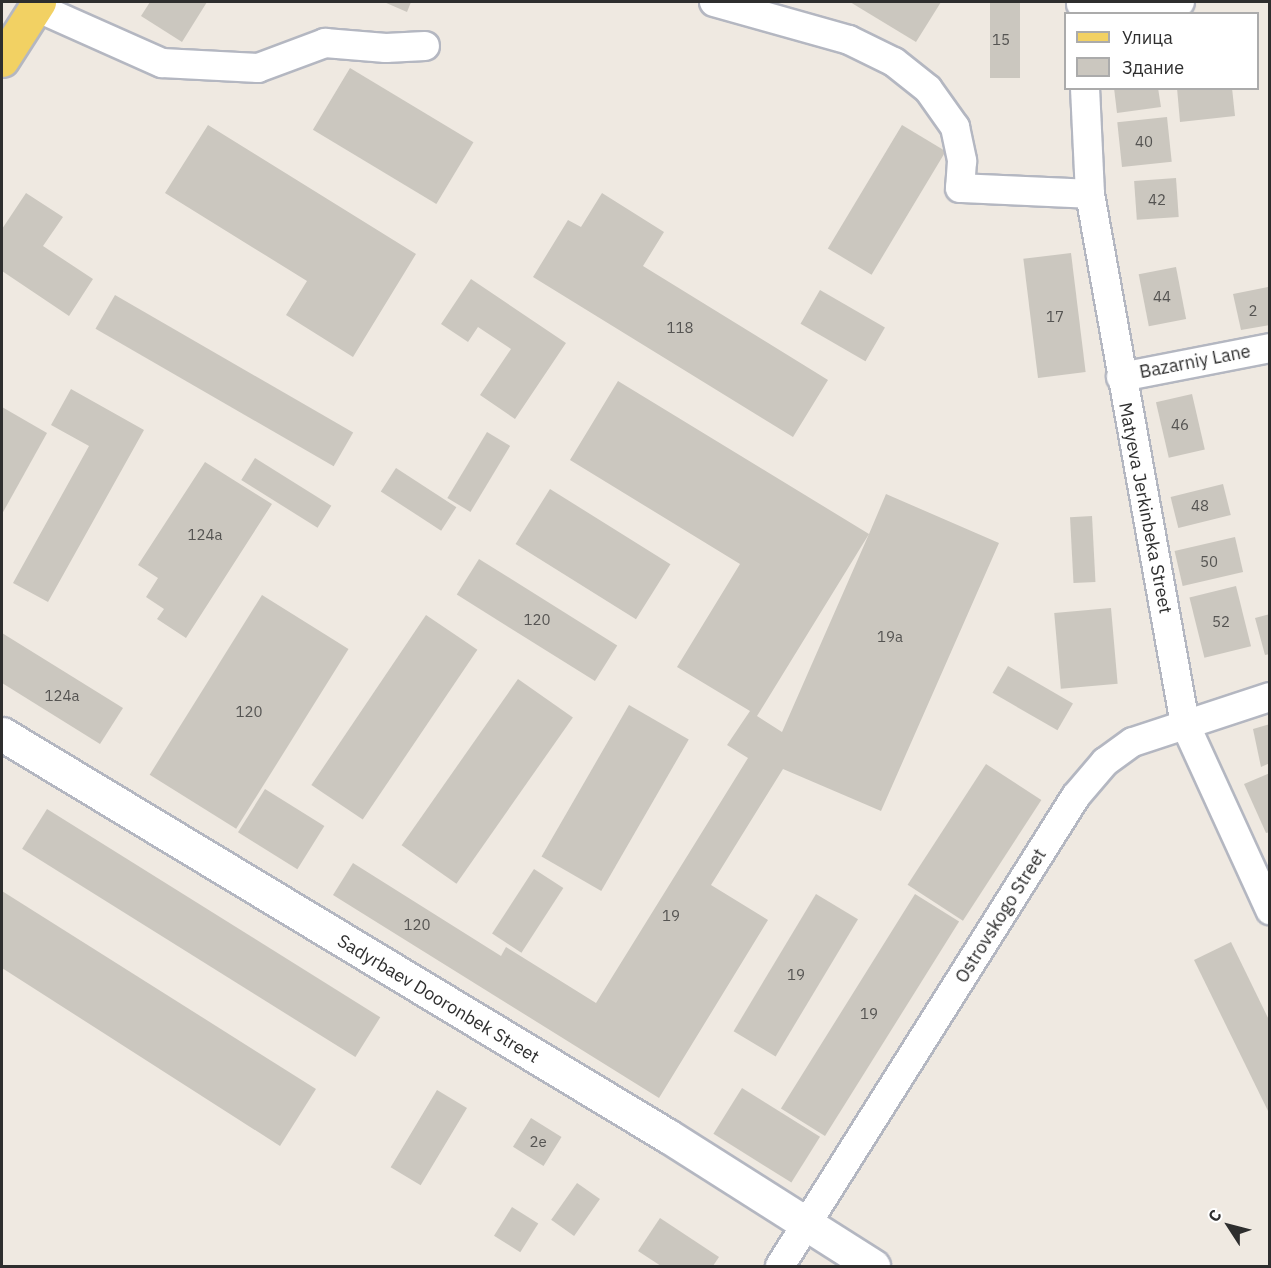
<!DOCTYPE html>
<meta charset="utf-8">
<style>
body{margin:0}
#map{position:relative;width:1271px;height:1268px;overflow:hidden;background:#efe9e1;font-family:"IBM Plex Sans",sans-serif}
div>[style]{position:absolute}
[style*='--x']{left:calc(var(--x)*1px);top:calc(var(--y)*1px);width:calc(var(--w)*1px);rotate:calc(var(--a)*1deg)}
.building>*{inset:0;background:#cbc7bf;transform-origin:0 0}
.roads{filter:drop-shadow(2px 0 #b4b7c1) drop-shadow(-2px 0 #b4b7c1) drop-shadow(0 2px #b4b7c1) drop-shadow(0 -2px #b4b7c1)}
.minor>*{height:28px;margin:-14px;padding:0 14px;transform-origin:14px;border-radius:14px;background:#fff}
.secondary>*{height:33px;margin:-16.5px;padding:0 16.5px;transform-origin:16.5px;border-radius:16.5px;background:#fff}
.primary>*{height:33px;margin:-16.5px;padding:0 16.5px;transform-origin:16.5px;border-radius:16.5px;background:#f2d163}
span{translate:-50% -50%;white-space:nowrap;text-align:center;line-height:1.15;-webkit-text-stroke:4.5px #fff;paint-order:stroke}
.number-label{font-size:15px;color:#555452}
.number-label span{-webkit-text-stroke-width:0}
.street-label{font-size:18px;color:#2e2e2e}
.frame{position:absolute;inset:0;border:3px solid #2e2e2e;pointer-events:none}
.legend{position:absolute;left:1064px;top:12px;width:195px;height:78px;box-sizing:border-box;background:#fff;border:2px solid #ababab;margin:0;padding:8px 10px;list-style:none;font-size:18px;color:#2e2e2e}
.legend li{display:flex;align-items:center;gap:12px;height:30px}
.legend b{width:30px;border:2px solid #ababab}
.north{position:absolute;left:1199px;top:1196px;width:60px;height:60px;-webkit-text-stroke:4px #fff;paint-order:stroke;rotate:306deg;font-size:16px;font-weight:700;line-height:24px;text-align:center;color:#2e2e2e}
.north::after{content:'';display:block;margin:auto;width:21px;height:27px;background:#2e2e2e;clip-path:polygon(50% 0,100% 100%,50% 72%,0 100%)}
</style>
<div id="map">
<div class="building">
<i style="clip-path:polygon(150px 2px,207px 2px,182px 42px,141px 16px)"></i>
<i style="clip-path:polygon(384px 2px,411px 2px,407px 12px)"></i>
<i style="clip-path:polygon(850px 2px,941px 2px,916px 42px)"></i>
<i style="left:990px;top:2px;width:30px;height:76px"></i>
<i style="left:350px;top:68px;width:144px;height:72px;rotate:31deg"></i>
<i style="clip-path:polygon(1114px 88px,1158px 88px,1161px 107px,1117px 113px)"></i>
<i style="clip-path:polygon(1177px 88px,1232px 88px,1235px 116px,1180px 122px)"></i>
<i style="left:1167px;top:117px;width:45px;height:50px;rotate:84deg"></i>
<i style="clip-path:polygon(208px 125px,416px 254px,353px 357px,286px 315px,307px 281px,165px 193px)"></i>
<i style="left:902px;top:125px;width:51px;height:144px;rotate:31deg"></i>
<i style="left:1176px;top:178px;width:39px;height:42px;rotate:86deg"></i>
<i style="clip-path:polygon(26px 193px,63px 217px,43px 246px,93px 279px,69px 316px,2px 271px,2px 229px)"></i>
<i style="clip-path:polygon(602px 193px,664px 232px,643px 266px,828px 380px,793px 437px,533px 277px,568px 220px,581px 227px)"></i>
<i style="left:1071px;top:253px;width:120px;height:48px;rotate:83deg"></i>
<i style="left:1176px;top:267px;width:53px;height:38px;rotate:79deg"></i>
<i style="clip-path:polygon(471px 279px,566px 343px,515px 419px,480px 395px,511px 349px,478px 327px,468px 342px,441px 324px)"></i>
<i style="clip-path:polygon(1268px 287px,1270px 325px,1241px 330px,1233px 294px)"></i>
<i style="left:820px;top:290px;width:75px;height:39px;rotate:30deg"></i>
<i style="left:115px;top:295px;width:275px;height:39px;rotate:30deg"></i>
<i style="clip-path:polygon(evenodd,618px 381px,869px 534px,886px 494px,999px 543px,881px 811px,783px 769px,711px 885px,768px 920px,659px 1098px,333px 895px,353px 863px,501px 956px,506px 947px,596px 1003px,748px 758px,727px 745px,750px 711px,677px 667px,740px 564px,570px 460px,618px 381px,869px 534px,782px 732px,757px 716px,869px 534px)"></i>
<i style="clip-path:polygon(71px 389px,144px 430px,48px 602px,13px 583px,89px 446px,51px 425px)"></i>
<i style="left:1192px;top:394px;width:57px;height:37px;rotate:77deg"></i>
<i style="clip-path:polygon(2px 407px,47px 433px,2px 514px)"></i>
<i style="left:487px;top:432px;width:27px;height:77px;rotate:31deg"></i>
<i style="left:255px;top:458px;width:90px;height:26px;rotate:32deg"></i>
<i style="clip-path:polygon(205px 462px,272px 504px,186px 638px,157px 619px,164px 609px,146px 597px,158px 578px,138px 565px)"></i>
<i style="left:396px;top:468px;width:72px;height:28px;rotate:33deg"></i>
<i style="left:1223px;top:484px;width:32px;height:54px;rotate:76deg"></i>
<i style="left:550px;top:489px;width:142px;height:65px;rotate:32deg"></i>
<i style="left:1092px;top:516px;width:66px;height:22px;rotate:87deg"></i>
<i style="left:1235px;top:537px;width:36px;height:62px;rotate:77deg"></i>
<i style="left:479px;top:559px;width:163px;height:42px;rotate:32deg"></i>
<i style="left:1236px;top:586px;width:62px;height:48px;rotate:76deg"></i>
<i style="left:262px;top:595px;width:102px;height:212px;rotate:32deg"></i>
<i style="left:1111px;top:608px;width:76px;height:57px;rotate:85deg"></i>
<i style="clip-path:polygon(1270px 614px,1270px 654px,1265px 655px,1255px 618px)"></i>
<i style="left:426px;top:615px;width:62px;height:205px;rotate:34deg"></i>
<i style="clip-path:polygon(2px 633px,123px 708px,100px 744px,2px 683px)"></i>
<i style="left:1008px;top:666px;width:75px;height:31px;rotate:30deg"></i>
<i style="left:518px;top:679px;width:67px;height:203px;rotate:35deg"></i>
<i style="left:629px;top:705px;width:69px;height:175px;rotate:30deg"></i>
<i style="clip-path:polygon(1270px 724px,1270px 763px,1261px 767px,1253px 729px)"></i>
<i style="left:986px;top:764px;width:66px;height:144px;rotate:33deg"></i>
<i style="clip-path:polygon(1270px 773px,1270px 832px,1266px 833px,1244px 784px)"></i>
<i style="left:265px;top:789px;width:70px;height:51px;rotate:32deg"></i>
<i style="left:47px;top:809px;width:393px;height:47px;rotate:32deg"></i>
<i style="left:534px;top:869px;width:35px;height:77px;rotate:33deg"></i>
<i style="clip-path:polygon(2px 891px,316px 1089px,280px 1146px,2px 968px)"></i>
<i style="left:816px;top:894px;width:49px;height:160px;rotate:31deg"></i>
<i style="left:915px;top:894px;width:52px;height:253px;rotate:32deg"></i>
<i style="clip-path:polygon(1231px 942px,1270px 1022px,1270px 1115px,1194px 960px)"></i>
<i style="left:742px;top:1088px;width:92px;height:54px;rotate:32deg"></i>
<i style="left:437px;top:1090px;width:35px;height:90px;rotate:31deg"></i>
<i style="left:531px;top:1118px;width:36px;height:34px;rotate:32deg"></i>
<i style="left:577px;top:1183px;width:28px;height:45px;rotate:35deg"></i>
<i style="left:512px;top:1207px;width:31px;height:34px;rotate:32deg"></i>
<i style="clip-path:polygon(660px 1218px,719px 1257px,713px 1266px,661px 1266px,638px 1251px)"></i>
</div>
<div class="roads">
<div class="minor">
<i style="--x:714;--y:2;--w:140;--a:15.7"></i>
<i style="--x:849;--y:40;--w:50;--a:26.1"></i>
<i style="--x:894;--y:62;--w:43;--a:38.5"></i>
<i style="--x:928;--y:89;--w:47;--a:54.6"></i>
<i style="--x:955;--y:127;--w:35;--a:78"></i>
<i style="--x:962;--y:161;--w:27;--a:94"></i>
<i style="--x:960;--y:188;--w:130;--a:2.6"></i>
<i style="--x:1081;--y:4;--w:99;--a:-1.2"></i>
<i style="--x:36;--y:7;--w:138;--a:24"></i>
<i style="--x:162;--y:63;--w:96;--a:3"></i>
<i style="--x:258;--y:68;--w:72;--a:-20.5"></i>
<i style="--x:325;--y:43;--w:61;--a:4.7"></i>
<i style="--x:386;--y:48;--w:39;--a:-3"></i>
<i style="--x:1085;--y:88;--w:106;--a:87.3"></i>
<i style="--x:1090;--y:194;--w:538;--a:79.84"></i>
<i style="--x:1185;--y:724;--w:205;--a:65.4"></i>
<i style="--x:1121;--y:377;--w:152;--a:-11"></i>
<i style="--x:780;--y:1266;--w:555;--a:-57.8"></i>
<i style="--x:1076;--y:796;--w:45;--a:-49.5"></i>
<i style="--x:1105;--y:762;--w:34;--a:-36"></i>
<i style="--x:1133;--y:742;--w:144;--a:-18.2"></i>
</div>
<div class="secondary">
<i style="--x:2;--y:734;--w:778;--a:31.12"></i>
<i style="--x:668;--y:1136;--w:243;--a:32.4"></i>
</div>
<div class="primary">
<i style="--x:2;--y:60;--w:69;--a:-57.5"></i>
</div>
</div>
<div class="number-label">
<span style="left:1001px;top:40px">15</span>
<span style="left:1144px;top:142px">40</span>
<span style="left:1157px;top:200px">42</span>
<span style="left:1162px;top:297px">44</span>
<span style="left:1253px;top:311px">2</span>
<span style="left:1055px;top:317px">17</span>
<span style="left:680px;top:328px">118</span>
<span style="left:1180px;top:425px">46</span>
<span style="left:1200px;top:506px">48</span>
<span style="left:205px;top:535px">124а</span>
<span style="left:1209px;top:562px">50</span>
<span style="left:537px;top:620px">120</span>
<span style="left:1221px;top:622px">52</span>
<span style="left:890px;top:637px">19a</span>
<span style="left:62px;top:696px">124a</span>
<span style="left:249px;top:712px">120</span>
<span style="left:671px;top:916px">19</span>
<span style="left:417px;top:925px">120</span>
<span style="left:796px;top:975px">19</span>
<span style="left:869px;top:1014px">19</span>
<span style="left:538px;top:1142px">2е</span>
</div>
<div class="street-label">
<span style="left:1195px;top:362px;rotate:-11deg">Bazarniy Lane</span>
<span style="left:1145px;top:508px;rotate:79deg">Matyeva Jerkinbeka Street</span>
<span style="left:1001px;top:916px;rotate:-58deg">Ostrovskogo Street</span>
<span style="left:438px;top:999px;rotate:31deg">Sadyrbaev Dooronbek Street</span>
</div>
<div class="frame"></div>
<ul class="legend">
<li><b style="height:8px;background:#f2d163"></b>Улица</li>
<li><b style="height:16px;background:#cbc7bf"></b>Здание</li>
</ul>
<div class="north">С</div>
</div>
